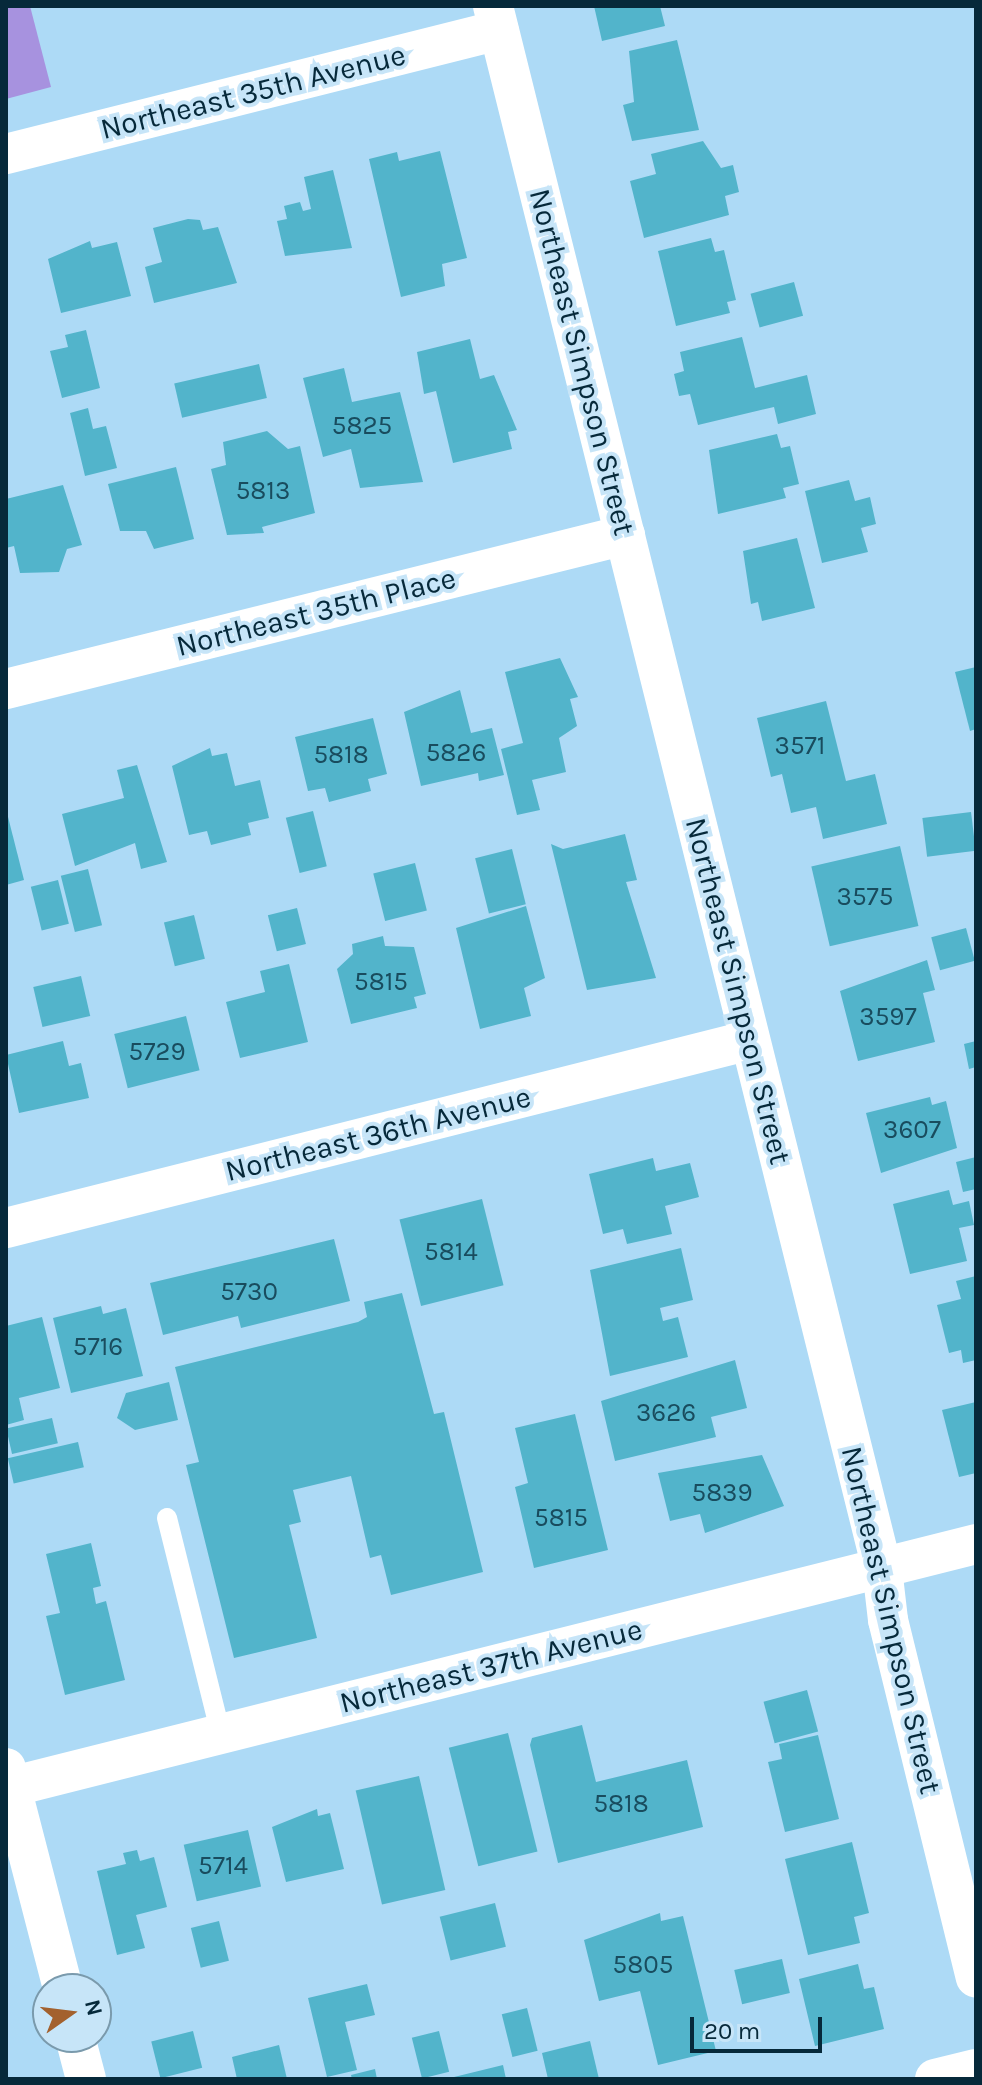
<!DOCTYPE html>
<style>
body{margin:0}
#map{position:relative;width:982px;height:2085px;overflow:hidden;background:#addaf6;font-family:Karla,sans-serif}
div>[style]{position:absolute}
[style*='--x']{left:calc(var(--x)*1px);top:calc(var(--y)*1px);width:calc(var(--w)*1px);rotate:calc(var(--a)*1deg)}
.green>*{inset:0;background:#a792df}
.building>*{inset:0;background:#52b4cb;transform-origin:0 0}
.lane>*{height:20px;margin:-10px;padding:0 10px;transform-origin:10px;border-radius:10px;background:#fff}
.street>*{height:40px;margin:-20px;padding:0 20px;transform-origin:20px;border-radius:20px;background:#fff}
span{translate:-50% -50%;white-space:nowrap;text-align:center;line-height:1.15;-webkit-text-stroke:8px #c7e5f8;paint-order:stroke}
.number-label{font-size:26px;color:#194c5e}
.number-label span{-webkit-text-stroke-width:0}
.street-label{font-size:30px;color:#06293a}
.frame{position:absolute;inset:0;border:8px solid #06293a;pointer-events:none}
.north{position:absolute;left:32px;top:1973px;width:80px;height:80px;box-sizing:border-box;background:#c7e5f8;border:2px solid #7a9aac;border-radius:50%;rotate:76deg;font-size:22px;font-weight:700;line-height:32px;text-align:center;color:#06293a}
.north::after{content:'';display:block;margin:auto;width:28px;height:36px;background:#a3612e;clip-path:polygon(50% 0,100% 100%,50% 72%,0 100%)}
.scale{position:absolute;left:690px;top:2017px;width:132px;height:36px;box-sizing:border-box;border:4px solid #06293a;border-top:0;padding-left:10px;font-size:24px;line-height:28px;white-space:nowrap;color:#06293a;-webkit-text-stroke:6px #c7e5f8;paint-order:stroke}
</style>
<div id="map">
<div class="green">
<i style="clip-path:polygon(6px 6px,30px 6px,51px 87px,6px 99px)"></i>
</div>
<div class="building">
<i style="clip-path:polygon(594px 6px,660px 6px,665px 26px,602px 41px)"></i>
<i style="clip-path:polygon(677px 40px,699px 130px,632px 141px,623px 105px,634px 102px,629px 51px)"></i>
<i style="clip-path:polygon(703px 141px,721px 168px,733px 165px,739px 192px,725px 196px,729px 215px,644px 238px,630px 181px,656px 174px,651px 154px)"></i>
<i style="clip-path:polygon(440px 151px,467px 258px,442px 264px,445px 286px,401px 297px,369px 159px,397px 152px,399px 161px)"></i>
<i style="clip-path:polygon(333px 170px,352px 248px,285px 256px,277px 221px,287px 219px,284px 206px,300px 202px,303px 211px,311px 209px,304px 177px)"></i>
<i style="clip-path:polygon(188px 219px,200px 220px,203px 230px,218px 227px,237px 283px,154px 303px,145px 267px,162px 262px,153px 228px)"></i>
<i style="clip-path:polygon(711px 238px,715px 252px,724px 250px,736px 300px,727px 302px,730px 313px,676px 326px,658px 251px)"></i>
<i style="clip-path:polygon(90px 241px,92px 248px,117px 242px,131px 296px,61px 313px,48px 259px)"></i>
<i style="left:794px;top:282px;width:35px;height:45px;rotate:75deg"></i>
<i style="clip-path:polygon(86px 330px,100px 388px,62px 398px,50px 351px,68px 347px,65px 335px)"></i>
<i style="clip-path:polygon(742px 337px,755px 388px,807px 375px,816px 414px,778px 424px,774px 407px,698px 425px,690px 394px,679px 396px,674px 374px,684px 371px,680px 352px)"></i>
<i style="clip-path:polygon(470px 339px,480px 379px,494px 375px,517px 430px,508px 432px,512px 449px,453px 463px,436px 391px,424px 394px,417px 352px)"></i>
<i style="left:259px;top:364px;width:35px;height:87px;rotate:77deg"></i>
<i style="clip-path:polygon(344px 368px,352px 402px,400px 392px,423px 482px,360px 488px,351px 449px,323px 457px,303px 378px)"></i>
<i style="clip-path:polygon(88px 408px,93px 429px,106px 426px,117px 468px,85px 476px,70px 413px)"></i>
<i style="clip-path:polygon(267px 431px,288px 449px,300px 446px,315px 513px,262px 527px,264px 533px,227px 535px,211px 469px,226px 465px,223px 442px)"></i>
<i style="clip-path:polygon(777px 434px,781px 448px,790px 446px,799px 484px,783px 488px,786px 498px,718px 514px,709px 450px)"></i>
<i style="clip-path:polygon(176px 467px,194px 539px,154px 549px,146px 531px,120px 531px,108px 484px)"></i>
<i style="clip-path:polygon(849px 480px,855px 501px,870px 497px,876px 524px,861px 528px,868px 552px,822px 563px,805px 491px)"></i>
<i style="clip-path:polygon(63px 485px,82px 545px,67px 549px,59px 572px,20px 573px,14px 546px,6px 548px,6px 499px)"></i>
<i style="clip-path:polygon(797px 538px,815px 608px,762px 621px,758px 602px,751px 604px,743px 551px)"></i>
<i style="clip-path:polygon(560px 658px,578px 697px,570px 699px,577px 726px,559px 738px,566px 772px,532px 780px,540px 810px,517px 815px,501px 749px,523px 743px,505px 672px)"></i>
<i style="clip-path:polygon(976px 667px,976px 729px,970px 731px,955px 672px)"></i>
<i style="clip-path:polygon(460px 690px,471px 733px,492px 728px,504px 775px,479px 781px,478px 773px,421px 786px,404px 712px)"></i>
<i style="clip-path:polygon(826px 701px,846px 781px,875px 774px,887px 824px,823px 839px,816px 807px,791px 813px,782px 774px,771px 777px,757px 718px)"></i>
<i style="clip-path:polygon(373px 718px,387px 774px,368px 779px,371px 791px,329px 802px,325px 788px,308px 791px,295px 737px)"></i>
<i style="clip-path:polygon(210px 748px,212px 756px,227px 753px,235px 786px,260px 780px,269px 818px,248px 823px,251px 835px,211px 845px,207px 831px,189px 835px,172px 766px)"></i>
<i style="clip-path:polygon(137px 765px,167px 862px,141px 869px,135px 843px,75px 866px,62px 814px,124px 798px,117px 770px)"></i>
<i style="clip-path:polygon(6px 809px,24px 880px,6px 885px)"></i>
<i style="left:313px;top:811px;width:57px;height:28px;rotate:76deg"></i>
<i style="left:971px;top:812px;width:39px;height:49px;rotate:83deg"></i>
<i style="clip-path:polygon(625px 834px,637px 880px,626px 882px,656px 978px,587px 990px,551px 844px,563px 849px)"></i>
<i style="left:900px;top:846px;width:82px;height:91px;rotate:77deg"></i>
<i style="left:512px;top:849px;width:57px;height:38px;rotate:76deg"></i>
<i style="left:415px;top:863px;width:49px;height:43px;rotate:76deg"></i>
<i style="left:88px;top:869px;width:58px;height:28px;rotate:76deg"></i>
<i style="left:58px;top:880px;width:45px;height:28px;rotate:76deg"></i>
<i style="clip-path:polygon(526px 906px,545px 978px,524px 988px,531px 1016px,480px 1029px,456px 928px)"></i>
<i style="left:297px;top:908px;width:37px;height:30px;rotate:76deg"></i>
<i style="left:194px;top:915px;width:45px;height:31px;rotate:76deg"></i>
<i style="left:966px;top:928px;width:34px;height:36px;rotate:75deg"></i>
<i style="clip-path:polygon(383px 936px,385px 946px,414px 947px,426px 994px,414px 997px,417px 1008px,351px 1024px,337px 969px,353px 954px,352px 944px)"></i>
<i style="clip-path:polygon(927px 960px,935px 990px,923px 993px,935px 1042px,858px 1061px,840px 991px)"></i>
<i style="clip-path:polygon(289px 964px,308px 1042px,240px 1058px,226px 1002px,265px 992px,260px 971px)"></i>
<i style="left:81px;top:976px;width:41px;height:49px;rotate:77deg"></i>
<i style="left:186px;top:1016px;width:56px;height:74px;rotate:76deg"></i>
<i style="clip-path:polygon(63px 1041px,69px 1066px,81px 1063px,89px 1098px,19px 1113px,6px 1055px)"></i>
<i style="clip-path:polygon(976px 1041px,976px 1067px,969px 1069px,964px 1044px)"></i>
<i style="clip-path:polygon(930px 1097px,932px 1105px,946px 1101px,957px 1148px,881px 1173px,866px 1113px)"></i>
<i style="clip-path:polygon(976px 1157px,976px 1189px,963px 1192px,956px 1162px)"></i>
<i style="clip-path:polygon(653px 1158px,656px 1171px,690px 1163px,699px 1197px,665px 1206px,672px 1234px,627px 1244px,623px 1229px,603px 1234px,589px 1174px)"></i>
<i style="clip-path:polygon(949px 1190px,953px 1205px,969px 1201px,974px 1225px,959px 1228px,967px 1261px,910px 1274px,893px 1204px)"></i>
<i style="left:482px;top:1199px;width:89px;height:85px;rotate:76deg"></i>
<i style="clip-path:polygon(334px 1239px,350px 1301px,241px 1328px,238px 1316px,163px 1335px,150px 1283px)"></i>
<i style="clip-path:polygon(681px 1248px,693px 1300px,660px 1308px,663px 1321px,678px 1317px,688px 1357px,610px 1376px,590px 1270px)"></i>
<i style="clip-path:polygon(976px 1276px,976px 1360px,963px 1363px,961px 1350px,949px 1353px,937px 1305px,961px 1299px,956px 1281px)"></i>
<i style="clip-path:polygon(402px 1293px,434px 1414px,444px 1412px,483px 1572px,391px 1595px,381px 1555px,370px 1558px,351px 1476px,293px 1490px,301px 1522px,289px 1525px,317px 1638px,234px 1658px,186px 1465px,199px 1462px,175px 1367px,358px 1322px,367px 1317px,364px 1302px)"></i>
<i style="clip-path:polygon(101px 1306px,103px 1314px,126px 1308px,143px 1376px,71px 1393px,53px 1318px)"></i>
<i style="clip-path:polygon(42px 1317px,60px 1388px,19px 1398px,24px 1420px,6px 1425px,6px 1326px)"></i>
<i style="clip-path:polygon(735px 1360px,747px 1408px,711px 1417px,716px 1437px,615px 1461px,601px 1401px)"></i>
<i style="clip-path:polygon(169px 1382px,178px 1420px,135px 1430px,117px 1418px,126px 1393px)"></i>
<i style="clip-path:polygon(976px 1402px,976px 1473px,959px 1477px,942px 1410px)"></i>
<i style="clip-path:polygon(575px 1414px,608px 1550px,534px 1568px,515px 1487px,528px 1483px,515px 1428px)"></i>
<i style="left:52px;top:1418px;width:26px;height:47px;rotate:77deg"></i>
<i style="left:78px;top:1442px;width:26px;height:72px;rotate:77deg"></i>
<i style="clip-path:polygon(762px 1455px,784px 1506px,705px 1533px,700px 1514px,670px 1521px,658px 1473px)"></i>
<i style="clip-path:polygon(91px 1543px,101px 1586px,93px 1588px,96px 1604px,106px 1601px,125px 1680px,65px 1695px,46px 1616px,60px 1613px,46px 1554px)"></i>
<i style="left:807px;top:1690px;width:43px;height:45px;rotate:75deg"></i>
<i style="clip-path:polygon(582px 1725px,596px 1782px,687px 1760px,703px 1827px,558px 1863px,530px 1745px,532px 1738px)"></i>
<i style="left:508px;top:1733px;width:122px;height:61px;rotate:76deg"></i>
<i style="clip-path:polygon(818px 1735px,839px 1819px,785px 1832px,768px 1762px,782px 1759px,779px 1744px)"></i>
<i style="left:419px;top:1776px;width:117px;height:65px;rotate:77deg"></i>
<i style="clip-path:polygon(317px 1809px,318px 1816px,330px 1813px,344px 1869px,286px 1882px,272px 1827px)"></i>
<i style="left:248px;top:1830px;width:58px;height:66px;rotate:77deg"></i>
<i style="clip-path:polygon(852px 1842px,869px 1913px,854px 1917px,860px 1943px,808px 1955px,785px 1859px)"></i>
<i style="clip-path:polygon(137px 1850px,140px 1861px,154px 1857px,167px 1907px,136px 1915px,145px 1948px,117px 1955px,97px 1871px,126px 1864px,123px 1853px)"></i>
<i style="left:495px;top:1903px;width:45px;height:57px;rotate:76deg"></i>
<i style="clip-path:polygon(660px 1913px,661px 1921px,683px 1916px,716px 2051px,658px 2065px,640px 1991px,599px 2001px,584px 1940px)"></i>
<i style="left:219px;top:1921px;width:41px;height:29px;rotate:76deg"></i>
<i style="left:782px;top:1959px;width:35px;height:49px;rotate:77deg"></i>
<i style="clip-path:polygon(858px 1964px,864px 1989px,874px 1987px,884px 2029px,815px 2046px,799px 1979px)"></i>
<i style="clip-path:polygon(367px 1984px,375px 2015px,345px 2022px,357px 2070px,327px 2077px,308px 1998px)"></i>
<i style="left:527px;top:2008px;width:44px;height:26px;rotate:76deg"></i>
<i style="left:193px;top:2031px;width:38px;height:43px;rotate:76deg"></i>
<i style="left:439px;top:2031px;width:42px;height:28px;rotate:76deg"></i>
<i style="clip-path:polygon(590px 2041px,599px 2079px,548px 2079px,542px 2053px)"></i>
<i style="clip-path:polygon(279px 2045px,287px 2079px,237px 2079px,232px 2057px)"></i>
<i style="clip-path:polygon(503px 2065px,506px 2079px,451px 2079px,450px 2078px)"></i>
<i style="clip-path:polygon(375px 2069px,377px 2079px,352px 2079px,351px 2075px)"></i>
</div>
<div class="lane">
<i style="--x:167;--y:1518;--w:223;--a:76"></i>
</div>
<div class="street">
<i style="--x:493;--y:6;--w:1610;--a:76.02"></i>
<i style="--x:882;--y:1568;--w:52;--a:83.4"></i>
<i style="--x:888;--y:1620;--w:368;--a:76.2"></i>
<i style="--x:6;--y:154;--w:508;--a:-14.12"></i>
<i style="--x:6;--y:689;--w:638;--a:-13.97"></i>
<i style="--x:6;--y:1228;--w:767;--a:-14.18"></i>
<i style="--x:6;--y:1768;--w:228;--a:75.5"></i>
<i style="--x:6;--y:1788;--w:1000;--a:-14.12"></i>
<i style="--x:75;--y:2037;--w:43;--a:75.3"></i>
<i style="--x:935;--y:2079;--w:42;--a:-13.7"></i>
</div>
<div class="number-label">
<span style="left:362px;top:426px">5825</span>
<span style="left:263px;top:491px">5813</span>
<span style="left:800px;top:746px">3571</span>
<span style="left:456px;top:753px">5826</span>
<span style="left:341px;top:755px">5818</span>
<span style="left:865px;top:897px">3575</span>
<span style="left:381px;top:982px">5815</span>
<span style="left:888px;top:1017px">3597</span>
<span style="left:157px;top:1052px">5729</span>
<span style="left:912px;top:1130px">3607</span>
<span style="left:451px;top:1252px">5814</span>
<span style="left:249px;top:1292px">5730</span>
<span style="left:98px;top:1347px">5716</span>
<span style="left:666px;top:1413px">3626</span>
<span style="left:722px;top:1493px">5839</span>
<span style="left:561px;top:1518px">5815</span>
<span style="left:621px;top:1804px">5818</span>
<span style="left:223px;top:1866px">5714</span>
<span style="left:643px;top:1965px">5805</span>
</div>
<div class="street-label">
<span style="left:253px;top:92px;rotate:-14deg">Northeast 35th Avenue</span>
<span style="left:582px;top:362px;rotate:76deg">Northeast Simpson Street</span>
<span style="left:316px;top:612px;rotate:-14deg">Northeast 35th Place</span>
<span style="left:738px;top:991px;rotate:76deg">Northeast Simpson Street</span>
<span style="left:378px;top:1134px;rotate:-14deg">Northeast 36th Avenue</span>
<span style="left:891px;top:1620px;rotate:77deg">Northeast Simpson Street</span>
<span style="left:491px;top:1666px;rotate:-14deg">Northeast 37th Avenue</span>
</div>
<div class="frame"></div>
<div class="north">N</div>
<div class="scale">20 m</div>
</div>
